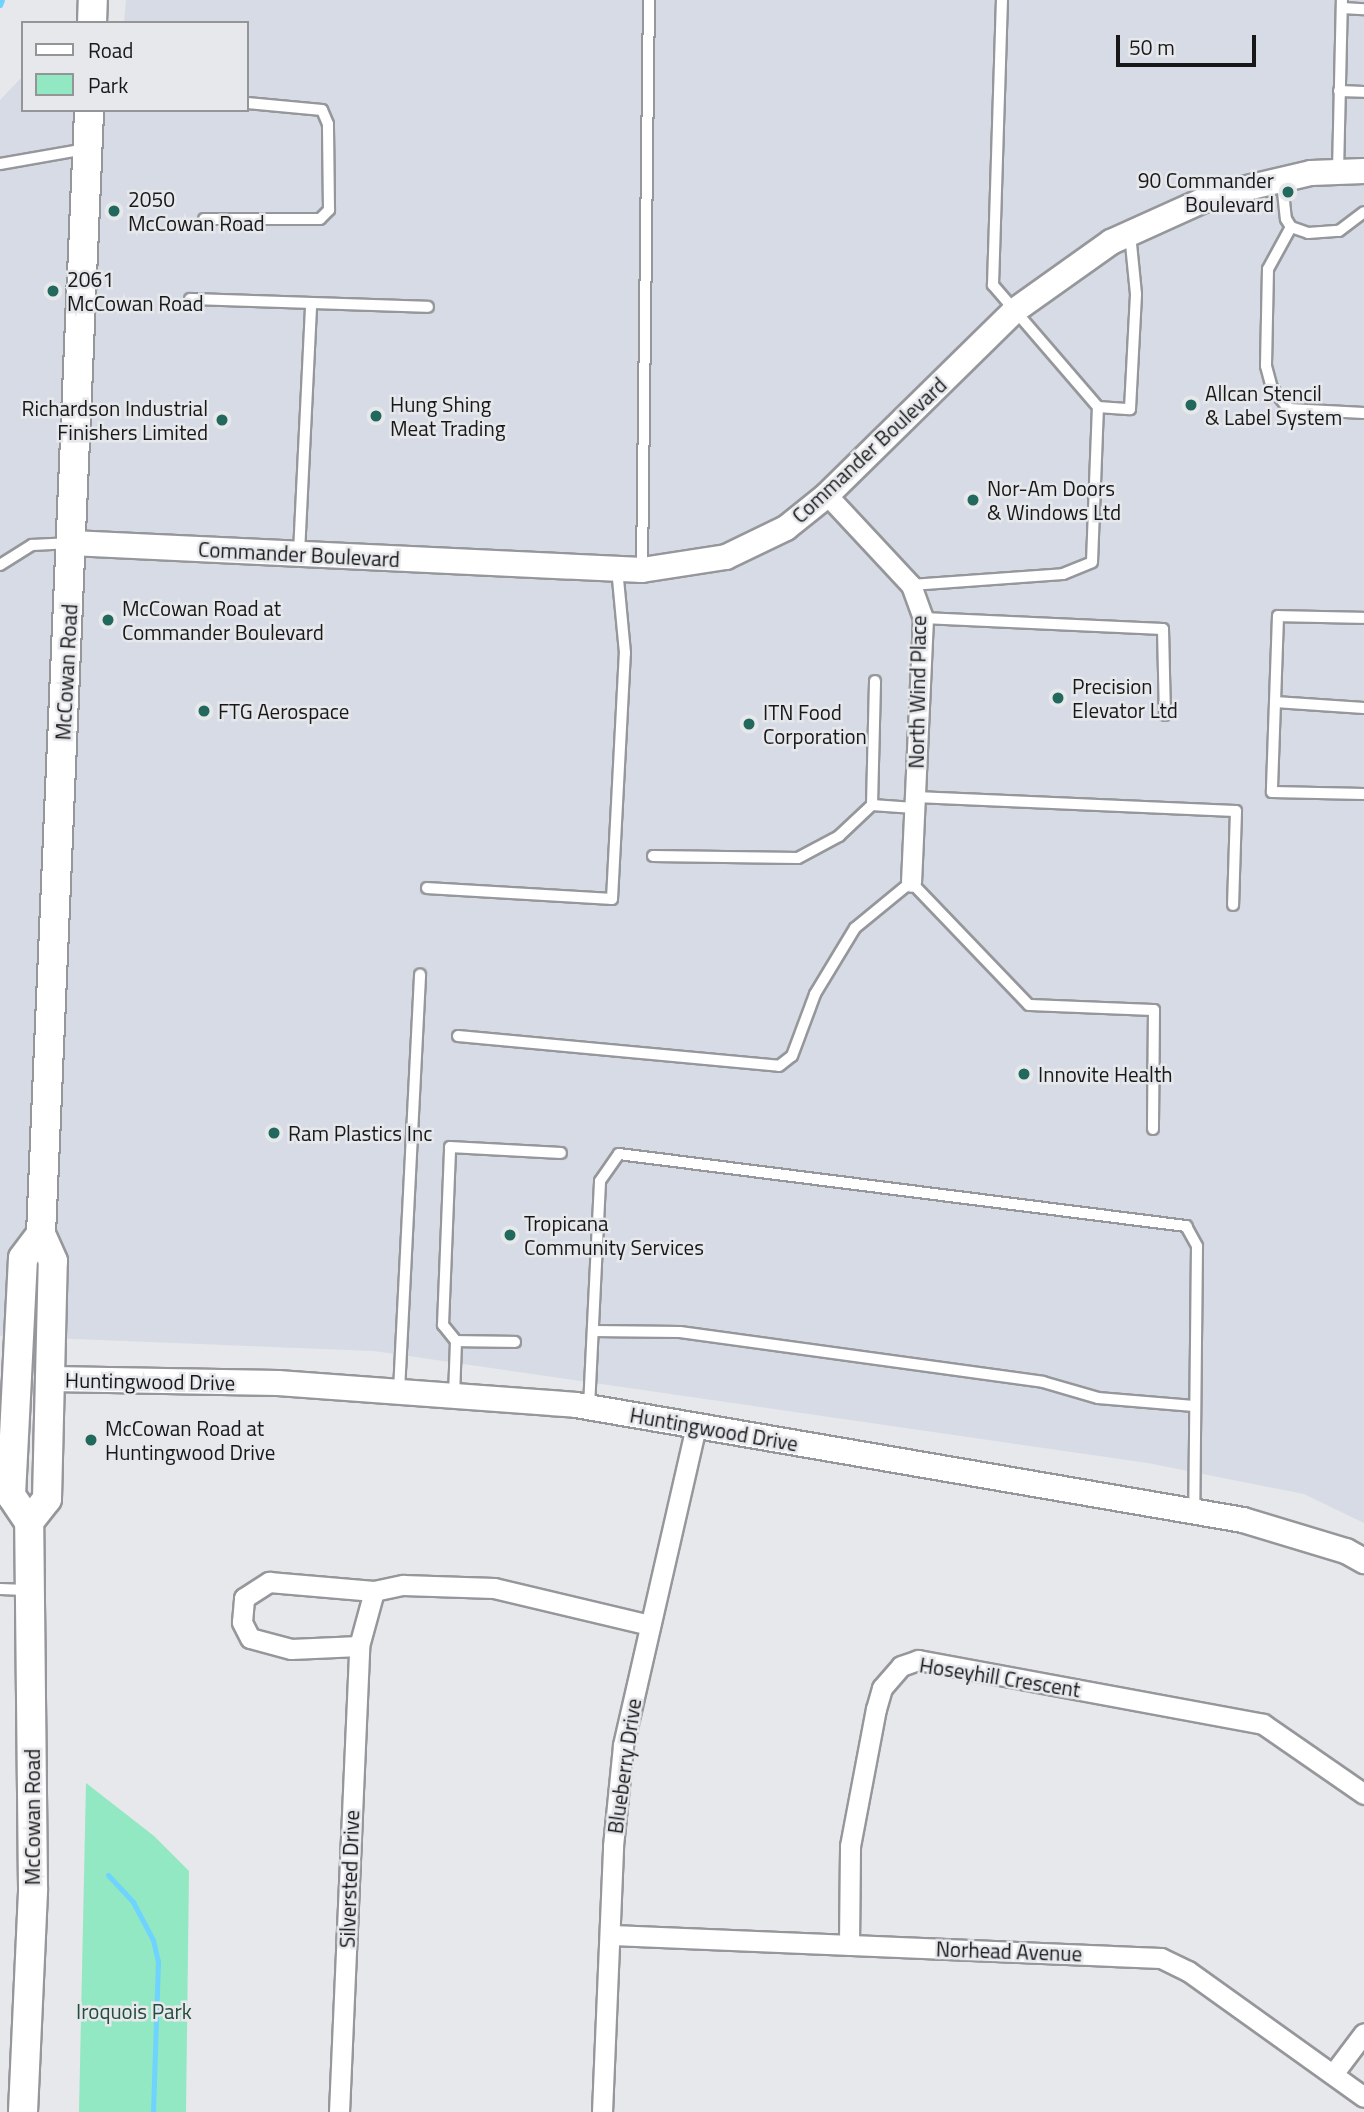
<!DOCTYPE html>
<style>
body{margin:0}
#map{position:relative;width:1364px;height:2112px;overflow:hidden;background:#e6e8eb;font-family:"Titillium Web",sans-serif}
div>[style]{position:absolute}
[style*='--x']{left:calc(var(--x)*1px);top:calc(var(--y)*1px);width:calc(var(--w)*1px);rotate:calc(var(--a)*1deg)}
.built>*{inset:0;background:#d6dbe5}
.green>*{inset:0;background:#92e8c2}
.stream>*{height:5px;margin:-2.5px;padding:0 2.5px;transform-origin:2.5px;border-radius:2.5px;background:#6ed3fe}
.roads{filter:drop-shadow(2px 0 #96979b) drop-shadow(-2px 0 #96979b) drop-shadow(0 2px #96979b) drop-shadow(0 -2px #96979b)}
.service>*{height:10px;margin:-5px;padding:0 5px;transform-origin:5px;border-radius:5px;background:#fff}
.minor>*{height:19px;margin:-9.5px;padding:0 9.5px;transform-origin:9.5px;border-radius:9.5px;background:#fff}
.tertiary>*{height:24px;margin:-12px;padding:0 12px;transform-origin:12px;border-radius:12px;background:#fff}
.secondary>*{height:28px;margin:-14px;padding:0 14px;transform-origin:14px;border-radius:14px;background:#fff}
.dots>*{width:19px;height:19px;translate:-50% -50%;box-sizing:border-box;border:4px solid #e6e8eb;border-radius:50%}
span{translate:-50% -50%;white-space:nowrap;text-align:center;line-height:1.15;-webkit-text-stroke:5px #e6e8eb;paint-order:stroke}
.poi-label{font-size:21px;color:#181819}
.right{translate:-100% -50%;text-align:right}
.left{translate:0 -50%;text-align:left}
.street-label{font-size:21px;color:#181819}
.park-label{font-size:21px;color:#224c3b}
.legend{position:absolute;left:21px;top:21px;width:228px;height:91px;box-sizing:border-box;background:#e6e8eb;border:2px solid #949597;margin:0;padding:9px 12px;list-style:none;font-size:21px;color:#181819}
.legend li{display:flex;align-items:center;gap:14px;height:35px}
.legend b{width:35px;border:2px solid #949597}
.scale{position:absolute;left:1116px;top:35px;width:140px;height:32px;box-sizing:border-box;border:4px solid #181819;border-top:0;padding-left:9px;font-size:21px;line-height:24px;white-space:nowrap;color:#181819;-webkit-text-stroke:5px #e6e8eb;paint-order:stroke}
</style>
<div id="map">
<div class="built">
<i style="clip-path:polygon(126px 0,1364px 0,1364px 1523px,1304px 1494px,1148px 1463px,374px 1351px,0 1336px,0 100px,23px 76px,23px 110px,247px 110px,247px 23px,124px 23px)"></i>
</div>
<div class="green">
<i style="clip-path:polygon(86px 1783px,154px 1836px,189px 1871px,186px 2112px,79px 2112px)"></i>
</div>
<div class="stream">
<i style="--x:0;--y:5;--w:5;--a:-68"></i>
<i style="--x:108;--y:1875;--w:37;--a:47"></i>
<i style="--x:133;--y:1902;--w:43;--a:62.2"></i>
<i style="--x:153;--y:1940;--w:22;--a:77"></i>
<i style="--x:158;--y:1961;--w:151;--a:91.9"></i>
</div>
<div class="roads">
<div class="service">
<i style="--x:1342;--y:8;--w:22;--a:3"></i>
<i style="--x:1339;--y:91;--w:25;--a:2"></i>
<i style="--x:0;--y:164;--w:87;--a:-9.9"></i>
<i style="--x:1338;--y:172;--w:172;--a:-88.7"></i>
<i style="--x:1282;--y:182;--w:37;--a:84"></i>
<i style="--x:1286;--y:219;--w:9;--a:58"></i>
<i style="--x:1291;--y:227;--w:18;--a:19"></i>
<i style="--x:1308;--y:233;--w:31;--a:-4"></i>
<i style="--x:1339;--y:231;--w:31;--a:-37"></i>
<i style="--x:204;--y:219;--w:116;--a:0"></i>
<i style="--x:320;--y:219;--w:13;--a:-45"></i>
<i style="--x:329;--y:210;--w:86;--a:-90.7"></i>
<i style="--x:328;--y:124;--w:15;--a:-113"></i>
<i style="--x:322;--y:110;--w:75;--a:-174.7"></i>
<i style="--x:1291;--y:227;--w:48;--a:118.7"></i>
<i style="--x:1268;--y:269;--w:97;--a:91.2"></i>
<i style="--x:1266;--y:366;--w:23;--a:75"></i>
<i style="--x:1272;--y:388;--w:27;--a:51"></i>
<i style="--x:1289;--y:409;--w:75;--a:3.1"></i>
<i style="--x:190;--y:299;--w:238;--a:1.9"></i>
<i style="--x:1098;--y:407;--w:32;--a:4"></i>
<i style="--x:1130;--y:409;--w:115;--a:-87"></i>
<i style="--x:1136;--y:294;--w:60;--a:-95.7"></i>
<i style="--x:299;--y:553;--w:249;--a:-87.2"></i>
<i style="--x:0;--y:565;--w:38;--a:-32"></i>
<i style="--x:32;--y:545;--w:35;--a:-3"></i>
<i style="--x:642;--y:569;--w:569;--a:-89.3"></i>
<i style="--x:911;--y:585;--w:152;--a:-4.1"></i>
<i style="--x:1063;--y:574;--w:31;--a:-22"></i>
<i style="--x:1092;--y:562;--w:155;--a:-87.8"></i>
<i style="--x:1098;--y:407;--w:161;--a:-130.7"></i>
<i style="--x:993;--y:285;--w:285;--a:-88.2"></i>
<i style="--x:923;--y:618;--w:240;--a:2.6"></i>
<i style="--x:1163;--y:629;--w:86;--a:88.7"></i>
<i style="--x:1364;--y:618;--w:86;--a:-178.7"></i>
<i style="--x:1278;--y:616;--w:176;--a:92"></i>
<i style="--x:1272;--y:792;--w:92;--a:1.2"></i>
<i style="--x:1275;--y:702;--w:89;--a:3.9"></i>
<i style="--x:915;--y:797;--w:321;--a:2.5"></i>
<i style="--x:1236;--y:811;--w:94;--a:91.8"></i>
<i style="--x:872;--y:805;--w:124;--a:-88.6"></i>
<i style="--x:653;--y:856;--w:145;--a:0.8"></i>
<i style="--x:798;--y:858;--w:47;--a:-28.2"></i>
<i style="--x:839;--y:836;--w:45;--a:-43.2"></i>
<i style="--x:872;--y:805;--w:42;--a:4.1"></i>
<i style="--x:427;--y:888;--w:185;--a:3.4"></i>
<i style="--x:612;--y:899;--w:246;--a:-87"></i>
<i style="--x:625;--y:653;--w:84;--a:-95.4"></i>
<i style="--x:458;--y:1036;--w:322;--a:5.3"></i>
<i style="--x:779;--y:1066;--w:16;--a:-38"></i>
<i style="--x:792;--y:1056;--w:66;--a:-69.6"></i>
<i style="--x:815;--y:994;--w:77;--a:-58.8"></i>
<i style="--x:855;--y:928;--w:72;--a:-39.4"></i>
<i style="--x:911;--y:882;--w:170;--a:46.2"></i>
<i style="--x:1029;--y:1005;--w:125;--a:2.3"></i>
<i style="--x:1154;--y:1010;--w:119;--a:90.5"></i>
<i style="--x:593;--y:1331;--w:87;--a:0.7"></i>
<i style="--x:680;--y:1332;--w:366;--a:7.8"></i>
<i style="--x:1043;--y:1382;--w:57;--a:16.2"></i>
<i style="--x:1098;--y:1398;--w:96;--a:4.8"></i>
<i style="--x:456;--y:1341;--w:21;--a:-129"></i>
<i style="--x:443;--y:1325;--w:178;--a:-87.7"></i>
<i style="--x:450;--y:1147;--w:111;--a:3.1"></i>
<i style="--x:399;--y:1391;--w:417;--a:-87.1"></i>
<i style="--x:454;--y:1396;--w:55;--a:-87.9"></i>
<i style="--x:456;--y:1341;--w:59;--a:1"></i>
<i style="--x:589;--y:1407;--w:226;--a:-87.2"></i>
<i style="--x:600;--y:1181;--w:33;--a:-55"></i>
<i style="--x:619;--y:1154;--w:572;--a:7.24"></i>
<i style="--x:1186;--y:1226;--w:23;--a:61"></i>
<i style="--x:1197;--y:1246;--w:265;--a:90.6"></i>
<i style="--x:0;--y:1589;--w:26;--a:2"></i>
</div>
<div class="minor">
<i style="--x:827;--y:495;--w:123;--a:47"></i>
<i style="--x:911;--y:585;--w:35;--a:70"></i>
<i style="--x:923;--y:618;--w:264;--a:92.6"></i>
<i style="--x:359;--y:1646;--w:68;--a:177.5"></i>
<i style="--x:291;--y:1649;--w:42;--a:-165"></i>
<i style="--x:250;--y:1638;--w:18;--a:-117"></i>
<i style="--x:242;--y:1622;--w:24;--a:-85"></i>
<i style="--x:244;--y:1598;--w:30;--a:-33"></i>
<i style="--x:269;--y:1582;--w:105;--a:4.9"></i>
<i style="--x:612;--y:1935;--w:549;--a:2.4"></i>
<i style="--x:1161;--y:1958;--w:30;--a:26"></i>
<i style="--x:1188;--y:1971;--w:216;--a:35.6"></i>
<i style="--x:849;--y:1945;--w:99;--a:-89.4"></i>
<i style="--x:850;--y:1846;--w:139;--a:-79.3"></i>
<i style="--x:876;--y:1709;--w:22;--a:-74"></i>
<i style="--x:882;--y:1688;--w:29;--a:-49"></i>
<i style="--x:901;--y:1666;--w:18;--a:-19"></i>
<i style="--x:918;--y:1660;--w:351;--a:10.5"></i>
<i style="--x:1263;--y:1724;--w:123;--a:34.7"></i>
<i style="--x:1333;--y:2074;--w:51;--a:-52.9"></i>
<i style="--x:339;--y:2112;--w:466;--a:-87.5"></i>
<i style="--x:359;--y:1646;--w:57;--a:-74.7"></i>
<i style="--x:374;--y:1591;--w:30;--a:-12"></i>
<i style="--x:403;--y:1585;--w:91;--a:1.9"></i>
<i style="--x:494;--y:1588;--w:159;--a:13.4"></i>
<i style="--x:602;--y:2112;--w:266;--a:-87.6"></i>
<i style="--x:613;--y:1846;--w:101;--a:-84.3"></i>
<i style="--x:623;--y:1745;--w:327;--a:-77.1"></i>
</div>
<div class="tertiary">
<i style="--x:71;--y:543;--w:572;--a:2.71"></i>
<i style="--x:642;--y:570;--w:85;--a:-8.8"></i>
<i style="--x:726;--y:557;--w:67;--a:-25.8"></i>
<i style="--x:786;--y:528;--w:53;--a:-38.8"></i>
<i style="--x:827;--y:495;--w:262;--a:-44.5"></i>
<i style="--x:1014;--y:311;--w:119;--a:-35.4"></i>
<i style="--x:1111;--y:242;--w:112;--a:-24.3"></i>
<i style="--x:1213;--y:196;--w:101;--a:-13.2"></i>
<i style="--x:1311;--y:173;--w:53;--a:-2.2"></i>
<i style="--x:52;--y:1379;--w:226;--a:1"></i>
<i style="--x:278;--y:1383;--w:299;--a:4.2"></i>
<i style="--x:576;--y:1405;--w:677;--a:9.78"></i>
<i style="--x:1243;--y:1520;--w:108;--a:16.8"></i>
<i style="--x:1346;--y:1551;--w:21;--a:29"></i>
</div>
<div class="secondary">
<i style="--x:92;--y:23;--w:23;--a:-88"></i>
<i style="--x:29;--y:1522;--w:29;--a:-52"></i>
<i style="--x:47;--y:1499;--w:238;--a:-88.6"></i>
<i style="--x:53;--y:1261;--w:30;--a:-114"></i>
<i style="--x:41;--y:1234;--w:1125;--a:-87.55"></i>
<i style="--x:23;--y:2112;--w:224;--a:-87.4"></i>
<i style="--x:33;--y:1888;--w:366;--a:-90.6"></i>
<i style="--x:29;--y:1522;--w:32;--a:-124"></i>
<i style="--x:11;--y:1495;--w:237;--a:-87.1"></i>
<i style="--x:23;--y:1258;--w:30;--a:-53"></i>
</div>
</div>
<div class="dots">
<i style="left:1288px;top:192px;background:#23685c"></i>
<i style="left:114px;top:211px;background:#23685c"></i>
<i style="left:53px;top:291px;background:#23685c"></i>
<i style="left:1191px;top:405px;background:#23685c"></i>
<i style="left:376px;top:416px;background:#23685c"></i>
<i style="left:222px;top:420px;background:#23685c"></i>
<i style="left:973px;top:500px;background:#23685c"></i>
<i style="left:108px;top:620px;background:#23685c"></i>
<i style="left:1058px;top:698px;background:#23685c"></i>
<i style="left:204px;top:711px;background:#23685c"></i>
<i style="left:749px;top:724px;background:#23685c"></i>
<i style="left:1024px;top:1074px;background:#23685c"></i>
<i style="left:274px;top:1133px;background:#23685c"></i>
<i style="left:510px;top:1235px;background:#23685c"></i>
<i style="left:91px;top:1440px;background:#23685c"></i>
</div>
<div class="poi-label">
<span class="right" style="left:1274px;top:192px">90 Commander<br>Boulevard</span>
<span class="left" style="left:128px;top:211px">2050<br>McCowan Road</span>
<span class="left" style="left:67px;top:291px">2061<br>McCowan Road</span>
<span class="left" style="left:1205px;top:405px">Allcan Stencil<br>&amp; Label System</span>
<span class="left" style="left:390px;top:416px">Hung Shing<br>Meat Trading</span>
<span class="right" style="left:208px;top:420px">Richardson Industrial<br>Finishers Limited</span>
<span class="left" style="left:987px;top:500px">Nor-Am Doors<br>&amp; Windows Ltd</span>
<span class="left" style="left:122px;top:620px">McCowan Road at<br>Commander Boulevard</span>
<span class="left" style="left:1072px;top:698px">Precision<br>Elevator Ltd</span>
<span class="left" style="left:218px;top:711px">FTG Aerospace</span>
<span class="left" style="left:763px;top:724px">ITN Food<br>Corporation</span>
<span class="left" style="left:1038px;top:1074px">Innovite Health</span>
<span class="left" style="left:288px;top:1133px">Ram Plastics Inc</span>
<span class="left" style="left:524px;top:1235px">Tropicana<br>Community Services</span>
<span class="left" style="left:105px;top:1440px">McCowan Road at<br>Huntingwood Drive</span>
</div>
<div class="street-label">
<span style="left:869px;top:450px;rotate:-43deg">Commander Boulevard</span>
<span style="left:299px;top:554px;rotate:3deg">Commander Boulevard</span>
<span style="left:66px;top:672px;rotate:-87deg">McCowan Road</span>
<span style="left:917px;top:692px;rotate:-89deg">North Wind Place</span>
<span style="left:150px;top:1381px;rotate:1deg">Huntingwood Drive</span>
<span style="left:714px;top:1429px;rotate:10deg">Huntingwood Drive</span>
<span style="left:1000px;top:1677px;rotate:9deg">Hoseyhill Crescent</span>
<span style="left:624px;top:1766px;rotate:-82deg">Blueberry Drive</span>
<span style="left:32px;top:1817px;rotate:-90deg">McCowan Road</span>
<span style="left:349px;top:1879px;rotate:-88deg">Silversted Drive</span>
<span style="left:1009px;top:1951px;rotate:2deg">Norhead Avenue</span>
</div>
<div class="park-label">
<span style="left:134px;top:2011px">Iroquois Park</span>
</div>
<ul class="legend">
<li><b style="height:9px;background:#fff"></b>Road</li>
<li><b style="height:19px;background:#92e8c2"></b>Park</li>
</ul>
<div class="scale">50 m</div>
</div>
